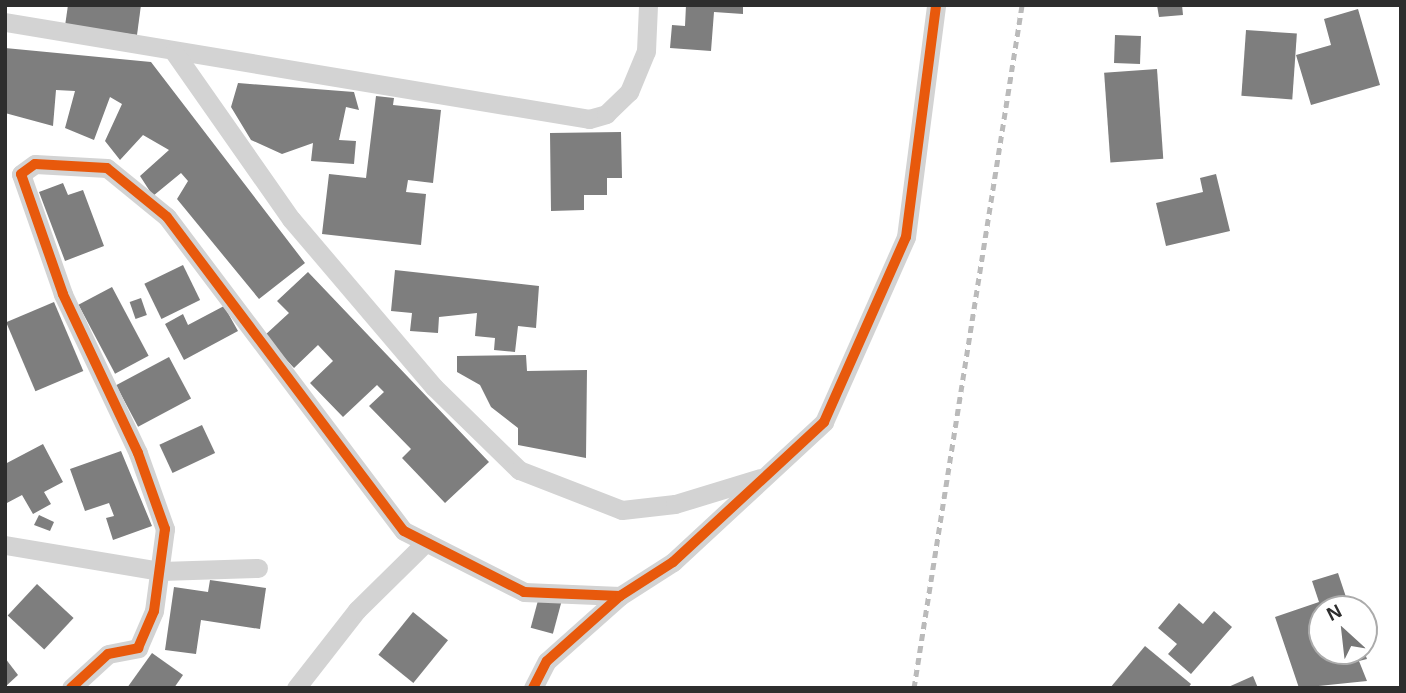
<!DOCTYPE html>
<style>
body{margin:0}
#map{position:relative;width:1406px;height:693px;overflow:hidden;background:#fff;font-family:Helvetica,sans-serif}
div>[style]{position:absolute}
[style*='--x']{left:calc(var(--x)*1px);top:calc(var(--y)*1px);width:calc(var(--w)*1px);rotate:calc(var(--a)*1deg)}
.building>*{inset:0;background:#7e7e7e;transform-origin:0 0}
.street>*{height:19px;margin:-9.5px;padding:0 9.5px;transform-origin:9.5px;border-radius:9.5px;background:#d3d3d3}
.rail>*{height:5px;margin-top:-2.5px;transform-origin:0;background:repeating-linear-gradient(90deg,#bababa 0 7px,transparent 0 12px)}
.cycleway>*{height:10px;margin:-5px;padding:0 5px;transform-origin:5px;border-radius:5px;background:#e8590c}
span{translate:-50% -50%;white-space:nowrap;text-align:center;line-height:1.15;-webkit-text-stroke:7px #fff;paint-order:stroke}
.frame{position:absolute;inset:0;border:7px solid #2e2e2e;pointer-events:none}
.north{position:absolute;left:1308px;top:595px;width:70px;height:70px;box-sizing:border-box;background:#fff;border:2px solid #ababab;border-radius:50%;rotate:333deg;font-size:19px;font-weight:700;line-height:28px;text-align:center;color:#2e2e2e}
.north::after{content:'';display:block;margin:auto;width:24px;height:32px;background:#777;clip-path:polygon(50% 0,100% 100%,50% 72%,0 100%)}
</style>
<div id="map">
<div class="building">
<i style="clip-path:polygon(68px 5px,141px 5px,137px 35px,65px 26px)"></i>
<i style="clip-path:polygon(686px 5px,743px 5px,743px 14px,714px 12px,711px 51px,670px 48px,672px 25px,685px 26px)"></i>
<i style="clip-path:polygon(1157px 5px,1182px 5px,1183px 15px,1159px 17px)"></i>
<i style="clip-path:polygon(1358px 9px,1380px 85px,1311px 105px,1296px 55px,1331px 45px,1324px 19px)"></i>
<i style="left:1246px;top:30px;width:51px;height:66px;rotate:4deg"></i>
<i style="left:1115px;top:35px;width:26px;height:28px;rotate:2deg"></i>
<i style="clip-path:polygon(5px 48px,151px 62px,305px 263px,259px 299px,177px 199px,188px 181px,181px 173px,153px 196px,140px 176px,169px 150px,143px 135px,120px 160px,105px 141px,122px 104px,110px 97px,94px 140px,65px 128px,75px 91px,56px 90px,53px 126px,5px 113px)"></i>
<i style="left:1157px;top:69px;width:90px;height:53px;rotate:86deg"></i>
<i style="clip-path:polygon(238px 83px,354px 92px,359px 110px,346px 107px,339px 140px,356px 141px,354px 164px,311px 161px,313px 143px,282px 154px,251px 140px,231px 107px)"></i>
<i style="clip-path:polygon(376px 96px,394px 98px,393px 105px,441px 110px,433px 183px,408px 180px,406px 192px,426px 194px,421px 245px,322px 234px,329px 174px,366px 178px)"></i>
<i style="clip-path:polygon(621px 132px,622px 178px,607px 178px,607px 195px,584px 195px,584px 210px,551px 211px,550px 133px)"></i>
<i style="clip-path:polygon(1216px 174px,1230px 231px,1166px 246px,1156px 203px,1203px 192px,1200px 178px)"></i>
<i style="clip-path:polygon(63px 183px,68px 195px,83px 190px,104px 246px,65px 261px,39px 192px)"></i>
<i style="left:183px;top:265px;width:39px;height:43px;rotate:64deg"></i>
<i style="clip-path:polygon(395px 270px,539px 286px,536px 328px,518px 326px,515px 352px,494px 350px,495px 338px,475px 336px,477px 313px,439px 317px,438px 333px,410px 331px,412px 313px,391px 311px)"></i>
<i style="clip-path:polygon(308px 272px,489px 462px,445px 503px,402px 458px,411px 449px,369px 406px,384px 392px,377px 385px,343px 417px,310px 383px,333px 361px,318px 345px,294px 368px,264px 336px,289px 313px,277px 301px)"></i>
<i style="left:112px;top:287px;width:78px;height:38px;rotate:62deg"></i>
<i style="left:141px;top:298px;width:18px;height:12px;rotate:71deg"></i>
<i style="left:54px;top:302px;width:75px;height:52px;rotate:67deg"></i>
<i style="clip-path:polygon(224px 306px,238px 331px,184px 360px,165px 324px,183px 314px,188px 325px)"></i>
<i style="clip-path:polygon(526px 355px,527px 371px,587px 370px,586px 458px,518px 445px,518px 428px,491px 407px,480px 385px,457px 372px,457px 356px)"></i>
<i style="left:169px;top:357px;width:47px;height:60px;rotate:62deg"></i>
<i style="left:202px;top:425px;width:31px;height:47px;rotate:65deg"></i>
<i style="clip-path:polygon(43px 444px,63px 482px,44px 492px,51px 504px,33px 514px,22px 495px,5px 504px,5px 464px)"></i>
<i style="clip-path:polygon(121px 451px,152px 526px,113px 540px,106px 518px,114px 516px,109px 503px,85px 511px,70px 469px)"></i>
<i style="clip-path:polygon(39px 515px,54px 522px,50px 531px,34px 525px)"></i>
<i style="clip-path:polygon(1338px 573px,1350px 609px,1322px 609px,1322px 651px,1364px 651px,1367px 659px,1359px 661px,1367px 681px,1299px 688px,1275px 617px,1319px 602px,1312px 581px)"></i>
<i style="clip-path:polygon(210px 580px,266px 588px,260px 629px,201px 620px,196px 654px,165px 650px,174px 587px,208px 592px)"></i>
<i style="left:37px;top:584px;width:50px;height:43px;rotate:43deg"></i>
<i style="left:540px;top:593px;width:23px;height:36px;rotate:15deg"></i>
<i style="clip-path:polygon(1179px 603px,1203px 624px,1214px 611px,1232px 627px,1191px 674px,1168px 654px,1177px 644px,1158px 628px)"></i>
<i style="left:413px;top:612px;width:45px;height:55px;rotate:39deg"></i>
<i style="clip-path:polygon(1145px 646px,1191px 684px,1188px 688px,1110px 688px)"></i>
<i style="clip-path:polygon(152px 653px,183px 675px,174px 688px,127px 688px)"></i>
<i style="clip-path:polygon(5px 658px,18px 675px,5px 687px)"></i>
<i style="clip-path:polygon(1253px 676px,1258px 688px,1226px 688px)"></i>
</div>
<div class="street">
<i style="--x:5;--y:22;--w:592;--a:9.43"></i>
<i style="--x:589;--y:119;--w:18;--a:-16"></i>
<i style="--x:606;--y:114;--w:32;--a:-44"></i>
<i style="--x:629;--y:92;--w:44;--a:-67.5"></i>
<i style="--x:646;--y:51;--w:46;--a:-87.5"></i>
<i style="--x:174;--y:52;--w:204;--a:55"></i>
<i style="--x:291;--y:219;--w:221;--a:49.6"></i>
<i style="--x:434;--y:387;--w:119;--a:44.3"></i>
<i style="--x:519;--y:470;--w:110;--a:21.2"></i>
<i style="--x:622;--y:510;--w:53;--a:-6.5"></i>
<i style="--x:675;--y:504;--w:89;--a:-17"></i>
<i style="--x:5;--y:545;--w:158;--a:9.5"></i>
<i style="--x:161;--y:571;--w:97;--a:-1.8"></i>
<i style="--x:71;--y:688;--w:50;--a:-42.6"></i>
<i style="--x:108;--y:654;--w:31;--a:-11"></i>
<i style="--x:138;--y:648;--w:40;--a:-66.6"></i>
<i style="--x:154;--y:611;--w:83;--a:-82.4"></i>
<i style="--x:165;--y:529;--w:81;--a:-109.6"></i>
<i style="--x:138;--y:453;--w:176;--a:-115.3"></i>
<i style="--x:63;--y:294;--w:127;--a:-109.3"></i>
<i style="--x:21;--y:174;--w:17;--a:-36"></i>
<i style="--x:35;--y:164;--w:72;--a:3.2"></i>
<i style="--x:107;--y:168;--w:77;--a:39.2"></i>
<i style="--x:167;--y:217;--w:393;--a:53"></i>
<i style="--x:404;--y:531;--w:135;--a:26.9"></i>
<i style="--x:524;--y:592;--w:96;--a:2.4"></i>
<i style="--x:296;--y:688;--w:99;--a:-52"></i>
<i style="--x:357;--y:610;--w:97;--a:-44.6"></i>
<i style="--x:533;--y:688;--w:30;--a:-63"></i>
<i style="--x:547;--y:661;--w:98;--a:-41.7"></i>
<i style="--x:620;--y:596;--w:63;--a:-32.7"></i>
<i style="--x:673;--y:562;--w:206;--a:-42.8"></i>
<i style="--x:824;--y:422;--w:202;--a:-66.1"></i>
<i style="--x:906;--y:237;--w:234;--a:-82.6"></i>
</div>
<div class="rail">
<i style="--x:914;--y:688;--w:691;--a:-81.01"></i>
</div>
<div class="cycleway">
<i style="--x:71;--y:688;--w:50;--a:-42.6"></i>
<i style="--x:108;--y:654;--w:31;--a:-11"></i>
<i style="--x:138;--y:648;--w:40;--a:-66.6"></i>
<i style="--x:154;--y:611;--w:83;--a:-82.4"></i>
<i style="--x:165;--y:529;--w:81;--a:-109.6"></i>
<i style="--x:138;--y:453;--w:176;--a:-115.3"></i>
<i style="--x:63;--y:294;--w:127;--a:-109.3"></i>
<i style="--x:21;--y:174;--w:17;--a:-36"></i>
<i style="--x:35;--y:164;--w:72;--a:3.2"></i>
<i style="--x:107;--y:168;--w:77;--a:39.2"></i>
<i style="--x:167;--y:217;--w:393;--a:53"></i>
<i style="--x:404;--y:531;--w:135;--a:26.9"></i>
<i style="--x:524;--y:592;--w:96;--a:2.4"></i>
<i style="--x:533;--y:688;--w:30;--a:-63"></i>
<i style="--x:547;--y:661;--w:98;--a:-41.7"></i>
<i style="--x:620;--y:596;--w:63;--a:-32.7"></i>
<i style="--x:673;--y:562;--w:206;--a:-42.8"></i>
<i style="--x:824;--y:422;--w:202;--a:-66.1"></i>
<i style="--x:906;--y:237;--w:234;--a:-82.6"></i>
</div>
<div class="frame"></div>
<div class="north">N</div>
</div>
